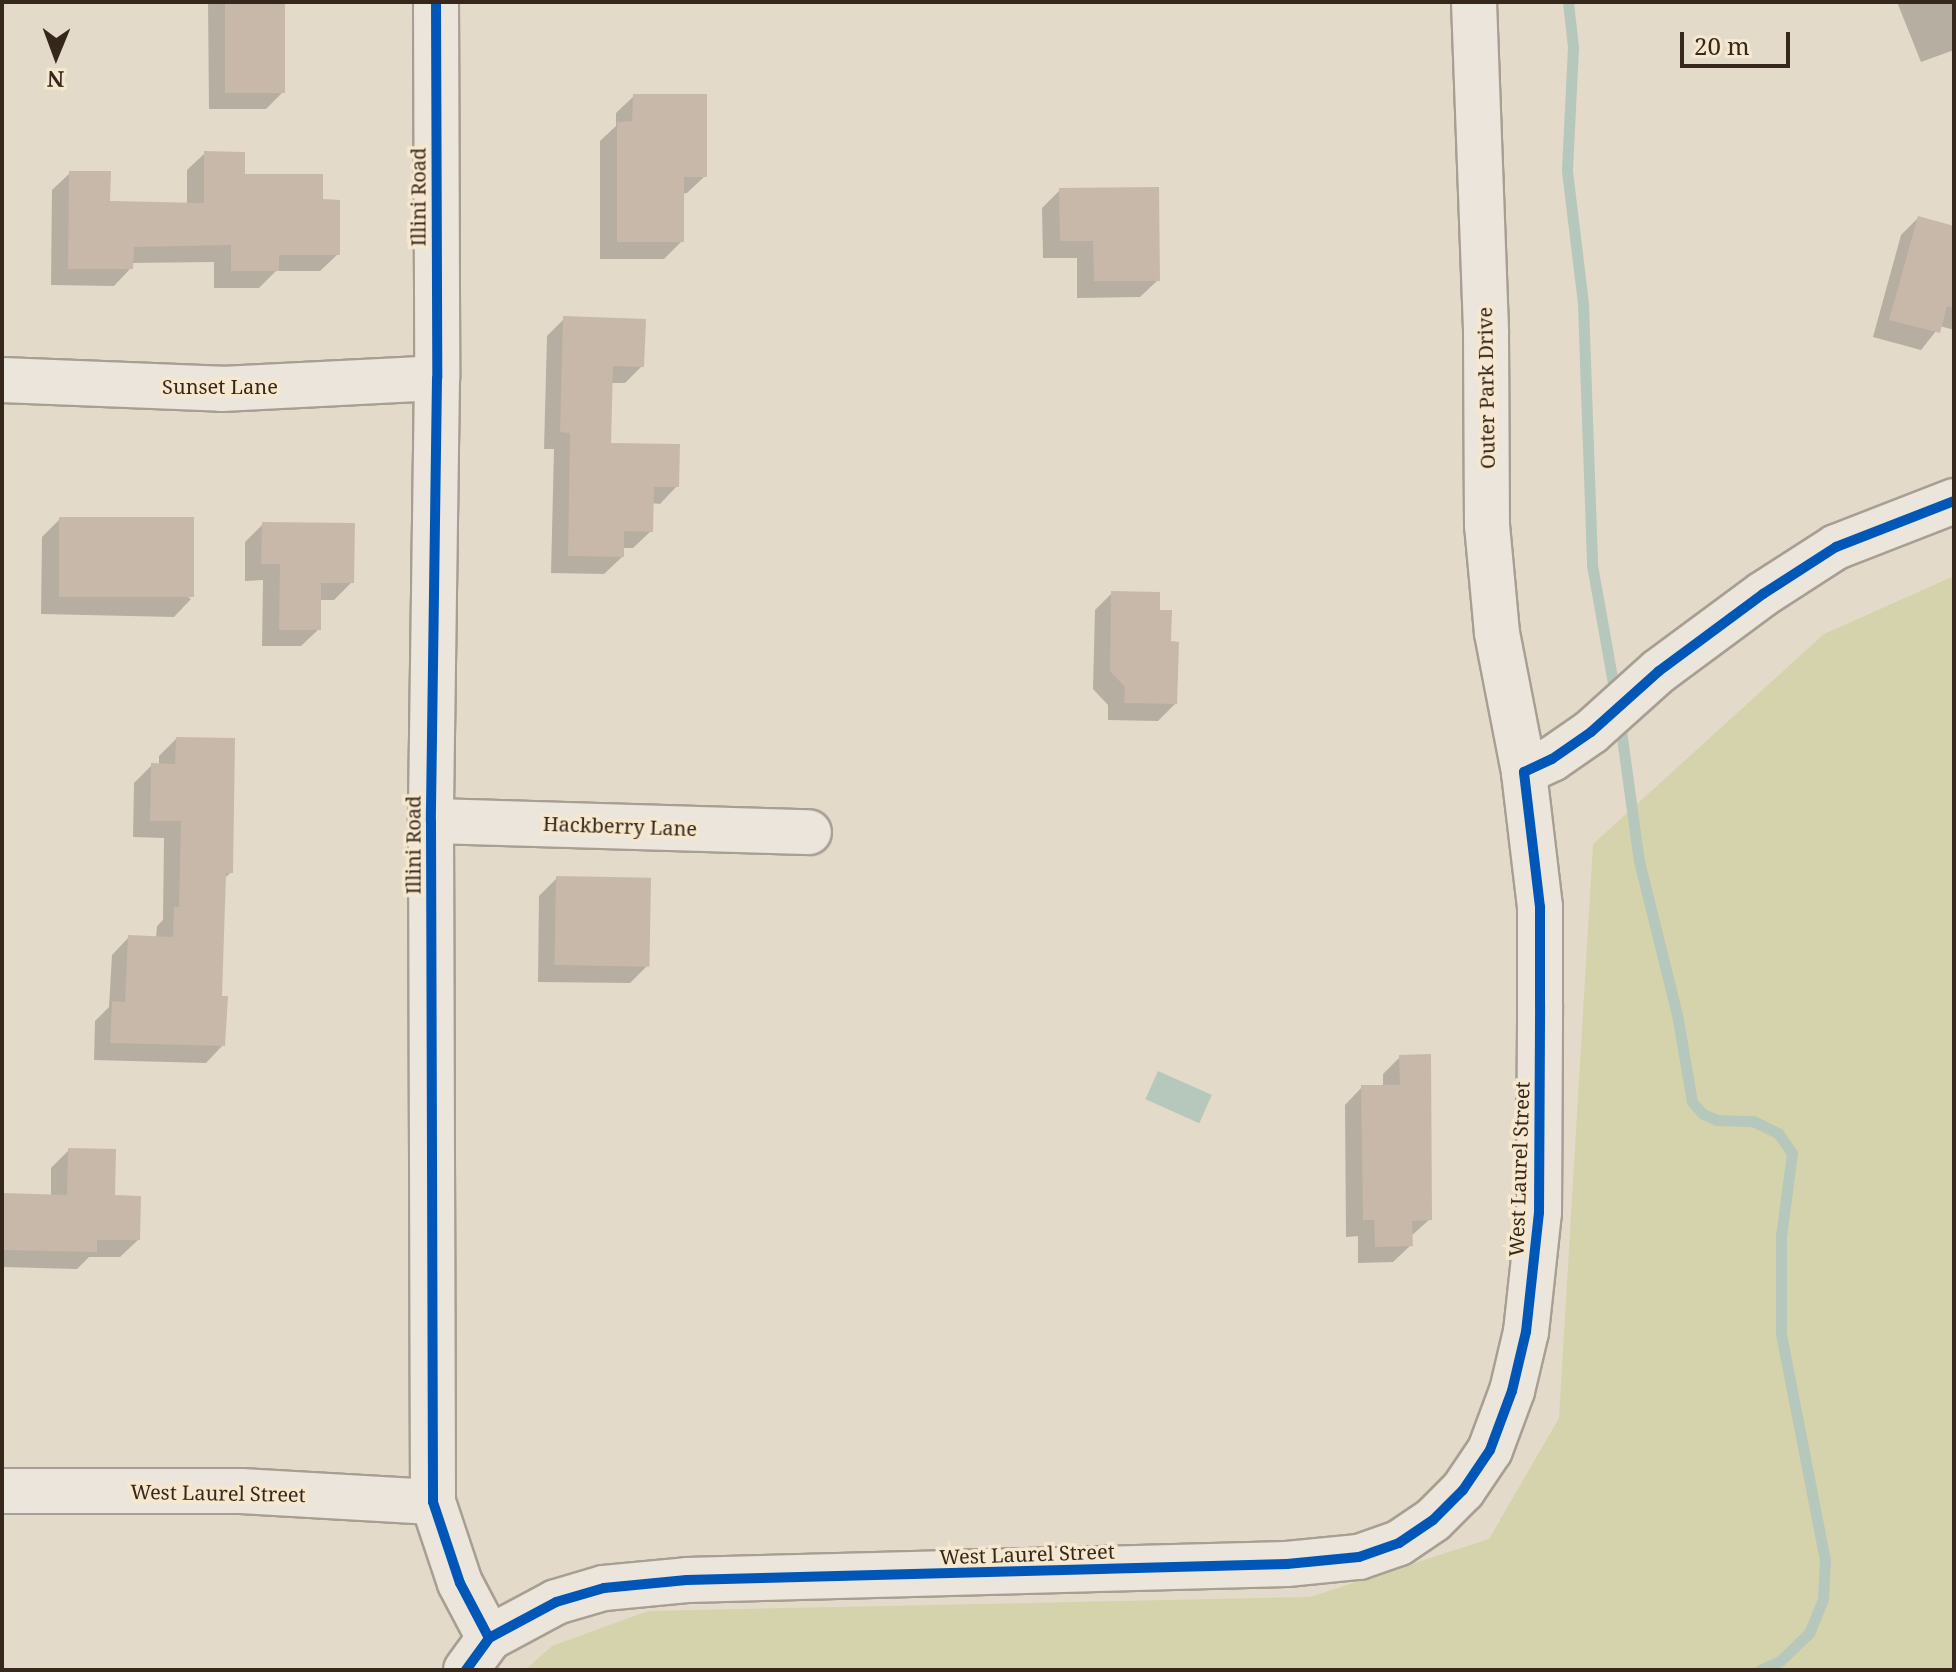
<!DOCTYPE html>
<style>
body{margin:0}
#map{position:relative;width:1956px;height:1672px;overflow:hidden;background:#e4dac9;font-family:"Noto Serif",serif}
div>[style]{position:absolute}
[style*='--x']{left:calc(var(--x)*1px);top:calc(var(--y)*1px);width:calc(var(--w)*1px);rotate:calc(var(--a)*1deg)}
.green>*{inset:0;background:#d5d3ab}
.water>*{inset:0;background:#b6c8bb;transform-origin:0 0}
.shadow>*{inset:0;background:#0003}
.stream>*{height:11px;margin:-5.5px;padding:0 5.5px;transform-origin:5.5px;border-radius:5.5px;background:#b6c8bb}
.building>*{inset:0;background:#c7b8aa;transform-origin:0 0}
.roads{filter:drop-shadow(2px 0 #a89f93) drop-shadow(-2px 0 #a89f93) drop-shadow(0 2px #a89f93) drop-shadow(0 -2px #a89f93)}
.minor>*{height:44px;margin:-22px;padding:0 22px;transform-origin:22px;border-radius:22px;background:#ebe5db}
.cycleway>*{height:10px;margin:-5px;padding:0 5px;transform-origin:5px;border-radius:5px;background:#0057b8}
span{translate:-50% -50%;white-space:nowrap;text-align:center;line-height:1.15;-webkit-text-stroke:7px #f6e8ce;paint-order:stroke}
.street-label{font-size:20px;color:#36271c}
.frame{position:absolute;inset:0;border:4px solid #36271c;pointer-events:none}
.north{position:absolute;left:16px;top:16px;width:80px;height:80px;-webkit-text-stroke:6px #f6e8ce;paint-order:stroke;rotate:181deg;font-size:22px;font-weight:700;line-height:32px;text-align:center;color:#36271c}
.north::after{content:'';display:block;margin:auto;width:28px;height:36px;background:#36271c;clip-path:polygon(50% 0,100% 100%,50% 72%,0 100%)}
.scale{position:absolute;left:1680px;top:32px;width:110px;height:36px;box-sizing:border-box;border:4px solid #36271c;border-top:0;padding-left:10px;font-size:24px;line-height:28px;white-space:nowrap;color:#36271c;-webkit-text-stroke:6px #f6e8ce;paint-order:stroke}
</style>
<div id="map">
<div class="green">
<i style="clip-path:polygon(1954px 576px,1954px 1670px,525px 1670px,552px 1646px,648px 1611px,1310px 1597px,1489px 1539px,1559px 1418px,1593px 844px,1824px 634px)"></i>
</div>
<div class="water">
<i style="left:1158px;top:1071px;width:59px;height:31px;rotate:24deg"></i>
</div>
<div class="shadow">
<i style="clip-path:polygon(208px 2px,283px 2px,283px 92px,266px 109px,209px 109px)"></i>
<i style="clip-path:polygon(1897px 2px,1954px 2px,1954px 50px,1921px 62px)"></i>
<i style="clip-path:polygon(634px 96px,705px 176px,687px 193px,682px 194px,682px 241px,664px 259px,600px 259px,600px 141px,616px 126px,616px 113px)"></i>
<i style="clip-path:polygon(205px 153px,243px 176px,321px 201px,338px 254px,320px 271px,276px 271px,259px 288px,214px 288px,214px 262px,131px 263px,131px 268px,114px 286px,51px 285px,52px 190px,70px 173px,108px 203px,187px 205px,187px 170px)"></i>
<i style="clip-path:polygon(1060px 190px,1158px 280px,1140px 297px,1077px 298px,1077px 258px,1043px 258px,1042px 208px)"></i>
<i style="clip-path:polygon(1918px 218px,1954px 228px,1954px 330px,1940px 326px,1921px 350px,1873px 337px,1901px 235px)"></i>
<i style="clip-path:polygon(564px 319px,642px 366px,625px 383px,611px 383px,609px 445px,677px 486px,660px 504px,651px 503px,651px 531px,633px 548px,622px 548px,622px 557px,604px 574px,551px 573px,554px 449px,544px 449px,547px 336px)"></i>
<i style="clip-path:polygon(60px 519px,191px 599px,174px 617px,41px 614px,42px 537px)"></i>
<i style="clip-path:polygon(263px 524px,352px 582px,334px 600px,319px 600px,319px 629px,301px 646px,262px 646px,263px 580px,245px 581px,245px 542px)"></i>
<i style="clip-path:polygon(1112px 593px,1169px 643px,1175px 704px,1158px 721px,1108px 720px,1108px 705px,1093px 689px,1095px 610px)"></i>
<i style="clip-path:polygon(176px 739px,231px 872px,224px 879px,219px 998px,223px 1045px,206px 1063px,94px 1060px,95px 1021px,109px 1007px,112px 955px,129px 937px,156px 938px,157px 926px,163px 920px,164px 838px,133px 837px,134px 783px,152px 765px,159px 766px,159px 756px)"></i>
<i style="clip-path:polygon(557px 878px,647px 966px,630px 983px,538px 982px,539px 896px)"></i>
<i style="clip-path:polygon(1400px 1057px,1430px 1219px,1410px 1237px,1411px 1245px,1393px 1262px,1358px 1263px,1358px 1236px,1346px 1237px,1345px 1105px,1362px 1087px,1383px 1087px,1383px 1074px)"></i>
<i style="clip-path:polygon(69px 1150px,113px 1197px,138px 1240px,120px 1257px,89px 1257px,77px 1269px,2px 1267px,2px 1195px,51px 1196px,51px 1168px)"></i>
</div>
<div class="stream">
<i style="--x:1568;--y:2;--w:45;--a:83.7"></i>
<i style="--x:1573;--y:47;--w:124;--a:92.8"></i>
<i style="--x:1567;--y:171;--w:134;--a:83.1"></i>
<i style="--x:1583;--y:304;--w:261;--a:88"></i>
<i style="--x:1592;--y:565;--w:131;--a:79.9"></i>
<i style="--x:1620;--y:723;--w:139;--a:82.2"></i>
<i style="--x:1639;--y:861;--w:158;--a:76.1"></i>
<i style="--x:1677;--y:1014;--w:89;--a:80.3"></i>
<i style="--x:1692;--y:1102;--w:16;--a:47"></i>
<i style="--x:1703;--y:1114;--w:15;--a:23"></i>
<i style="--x:1717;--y:1120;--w:36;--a:2"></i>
<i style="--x:1753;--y:1121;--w:28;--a:26"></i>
<i style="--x:1778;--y:1133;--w:24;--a:55"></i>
<i style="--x:1792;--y:1153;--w:84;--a:97.5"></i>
<i style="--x:1781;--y:1236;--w:98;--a:90"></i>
<i style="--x:1781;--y:1334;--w:230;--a:79"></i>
<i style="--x:1825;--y:1560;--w:39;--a:93"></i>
<i style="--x:1823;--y:1599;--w:37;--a:112"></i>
<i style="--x:1809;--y:1633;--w:40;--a:136"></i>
<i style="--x:1780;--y:1661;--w:22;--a:156"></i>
</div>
<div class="building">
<i style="left:225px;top:2px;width:60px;height:91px"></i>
<i style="clip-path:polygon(633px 94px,707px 94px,707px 177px,684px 177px,684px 242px,617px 242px,617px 122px,632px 121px)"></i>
<i style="clip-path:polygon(204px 151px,245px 152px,245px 174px,323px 174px,323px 199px,340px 200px,340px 255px,279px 255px,279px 271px,231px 271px,231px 245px,134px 247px,133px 269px,68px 269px,69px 171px,111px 171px,110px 201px,204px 203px)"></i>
<i style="clip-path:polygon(1159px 187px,1160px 281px,1094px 281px,1093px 241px,1060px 241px,1059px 188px)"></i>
<i style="clip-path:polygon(1918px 216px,1954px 226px,1954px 308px,1947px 306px,1940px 333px,1889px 320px)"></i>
<i style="clip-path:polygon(563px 316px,646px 319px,644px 367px,613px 366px,611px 443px,680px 444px,679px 487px,654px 487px,653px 532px,624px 531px,624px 557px,568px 556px,570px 433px,560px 432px)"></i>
<i style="left:59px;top:517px;width:135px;height:80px"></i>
<i style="clip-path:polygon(262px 522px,355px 523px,354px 583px,321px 583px,321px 630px,279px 630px,280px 564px,261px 564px)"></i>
<i style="clip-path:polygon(1111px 591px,1160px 592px,1160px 610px,1172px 610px,1171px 641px,1179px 642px,1177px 704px,1124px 703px,1125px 687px,1110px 671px)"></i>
<i style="clip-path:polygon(176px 737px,235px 738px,233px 873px,226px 873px,222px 996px,228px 996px,225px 1046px,110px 1043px,112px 1001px,125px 1002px,128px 935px,173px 937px,174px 907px,179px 907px,181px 821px,150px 821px,151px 763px,175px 764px)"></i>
<i style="left:556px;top:876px;width:95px;height:89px;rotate:1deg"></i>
<i style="clip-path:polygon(1431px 1054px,1432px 1220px,1412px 1221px,1413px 1246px,1375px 1247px,1374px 1220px,1363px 1220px,1361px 1085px,1400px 1085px,1399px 1055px)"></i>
<i style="clip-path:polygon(68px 1148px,116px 1149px,115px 1195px,141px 1196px,140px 1240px,97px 1240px,97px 1252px,2px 1250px,2px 1193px,67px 1195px)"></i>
</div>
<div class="roads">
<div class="minor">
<i style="--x:436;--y:2;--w:376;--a:89.8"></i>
<i style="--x:437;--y:378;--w:443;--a:90.8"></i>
<i style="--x:431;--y:821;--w:681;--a:89.83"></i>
<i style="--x:433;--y:1502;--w:85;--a:71.6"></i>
<i style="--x:460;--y:1583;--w:62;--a:62.2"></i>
<i style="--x:1474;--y:2;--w:332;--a:87.9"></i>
<i style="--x:1486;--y:334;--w:191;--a:89.7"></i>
<i style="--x:1487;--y:525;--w:108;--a:84.7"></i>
<i style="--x:1497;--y:633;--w:142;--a:79"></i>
<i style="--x:2;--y:380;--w:220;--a:2.3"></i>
<i style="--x:222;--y:389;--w:215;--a:-2.9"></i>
<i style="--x:431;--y:821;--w:378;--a:1.7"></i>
<i style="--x:2;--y:1491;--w:239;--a:0"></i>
<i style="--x:241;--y:1491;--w:192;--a:3.3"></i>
<i style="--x:466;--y:1670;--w:39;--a:-54"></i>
<i style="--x:489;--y:1638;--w:76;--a:-28.2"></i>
<i style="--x:556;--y:1602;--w:50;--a:-16.3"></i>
<i style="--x:604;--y:1588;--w:83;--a:-5.5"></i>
<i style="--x:687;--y:1580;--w:600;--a:-1.53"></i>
<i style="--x:1287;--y:1564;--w:72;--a:-5.6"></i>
<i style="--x:1359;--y:1557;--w:42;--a:-19.3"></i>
<i style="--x:1399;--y:1543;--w:41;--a:-34.1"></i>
<i style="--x:1433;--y:1520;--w:42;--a:-45"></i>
<i style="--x:1463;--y:1490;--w:48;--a:-56"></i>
<i style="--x:1490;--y:1450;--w:63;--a:-69.6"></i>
<i style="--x:1512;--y:1391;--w:61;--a:-76.7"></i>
<i style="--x:1526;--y:1332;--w:120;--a:-83.8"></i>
<i style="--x:1539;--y:1213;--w:208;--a:-89.7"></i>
<i style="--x:1540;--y:1005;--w:98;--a:-90"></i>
<i style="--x:1540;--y:907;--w:136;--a:-96.8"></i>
<i style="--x:1524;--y:772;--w:31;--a:-25"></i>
<i style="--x:1552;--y:759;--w:47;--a:-34.7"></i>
<i style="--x:1591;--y:732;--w:91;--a:-41.9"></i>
<i style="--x:1659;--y:671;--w:129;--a:-36.5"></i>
<i style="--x:1763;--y:594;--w:87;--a:-32.8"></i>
<i style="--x:1836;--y:547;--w:127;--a:-21.3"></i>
</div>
</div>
<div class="cycleway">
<i style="--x:436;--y:2;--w:376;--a:89.8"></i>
<i style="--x:437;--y:378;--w:443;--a:90.8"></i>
<i style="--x:431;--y:821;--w:681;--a:89.83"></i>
<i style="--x:433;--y:1502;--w:85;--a:71.6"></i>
<i style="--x:460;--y:1583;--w:62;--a:62.2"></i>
<i style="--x:466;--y:1670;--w:39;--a:-54"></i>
<i style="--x:489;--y:1638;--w:76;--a:-28.2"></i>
<i style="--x:556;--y:1602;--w:50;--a:-16.3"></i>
<i style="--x:604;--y:1588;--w:83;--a:-5.5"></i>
<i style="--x:687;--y:1580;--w:600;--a:-1.53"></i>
<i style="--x:1287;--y:1564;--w:72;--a:-5.6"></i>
<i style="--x:1359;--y:1557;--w:42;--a:-19.3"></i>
<i style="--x:1399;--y:1543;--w:41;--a:-34.1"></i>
<i style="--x:1433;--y:1520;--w:42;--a:-45"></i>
<i style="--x:1463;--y:1490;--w:48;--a:-56"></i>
<i style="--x:1490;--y:1450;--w:63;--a:-69.6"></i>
<i style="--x:1512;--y:1391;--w:61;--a:-76.7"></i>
<i style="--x:1526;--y:1332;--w:120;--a:-83.8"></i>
<i style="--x:1539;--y:1213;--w:208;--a:-89.7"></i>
<i style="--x:1540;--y:1005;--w:98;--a:-90"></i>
<i style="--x:1540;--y:907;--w:136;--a:-96.8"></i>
<i style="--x:1524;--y:772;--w:31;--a:-25"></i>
<i style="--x:1552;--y:759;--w:47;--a:-34.7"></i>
<i style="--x:1591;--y:732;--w:91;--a:-41.9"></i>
<i style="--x:1659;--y:671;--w:129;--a:-36.5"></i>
<i style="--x:1763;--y:594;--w:87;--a:-32.8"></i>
<i style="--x:1836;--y:547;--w:127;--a:-21.3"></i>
</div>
<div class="street-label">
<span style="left:418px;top:197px;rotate:-90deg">Illini Road</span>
<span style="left:220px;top:386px">Sunset Lane</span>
<span style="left:1486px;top:388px;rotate:-91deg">Outer Park Drive</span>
<span style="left:620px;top:826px;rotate:2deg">Hackberry Lane</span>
<span style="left:413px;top:845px;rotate:-90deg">Illini Road</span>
<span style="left:1519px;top:1169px;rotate:-88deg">West Laurel Street</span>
<span style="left:218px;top:1493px;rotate:1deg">West Laurel Street</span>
<span style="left:1027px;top:1554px;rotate:-2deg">West Laurel Street</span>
</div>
<div class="frame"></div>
<div class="north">N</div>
<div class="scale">20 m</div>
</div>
